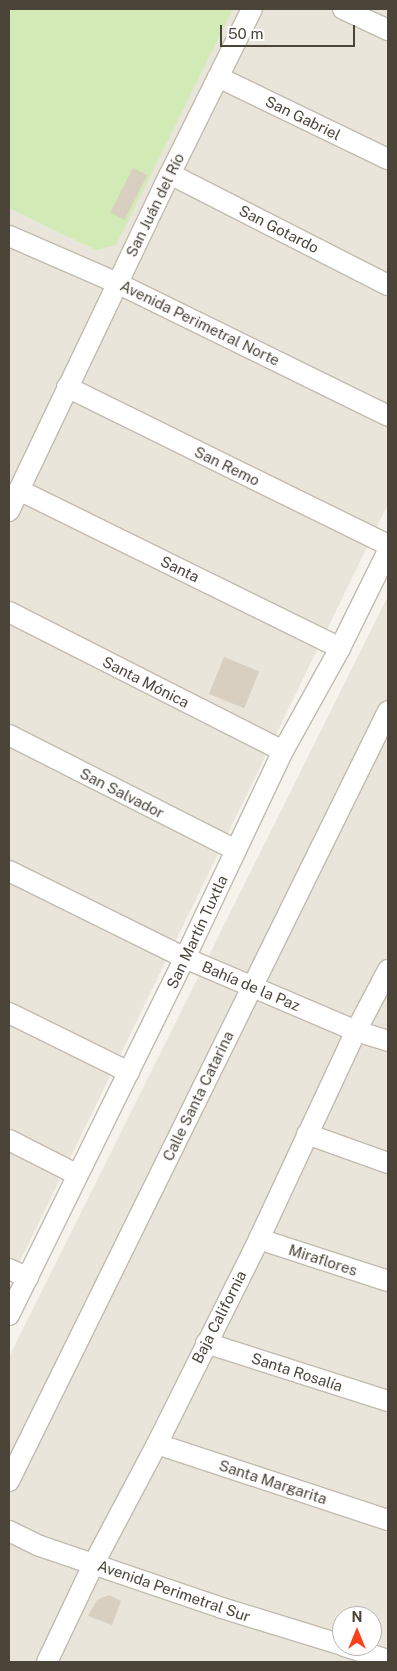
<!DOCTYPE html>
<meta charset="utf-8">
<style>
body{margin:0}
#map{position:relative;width:397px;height:1671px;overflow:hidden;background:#f6f3ec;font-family:"Public Sans",sans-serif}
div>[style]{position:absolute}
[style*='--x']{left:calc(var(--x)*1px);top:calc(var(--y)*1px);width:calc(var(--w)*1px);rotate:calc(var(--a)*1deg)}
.residential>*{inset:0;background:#eae5da}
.green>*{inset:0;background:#d2eab5}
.building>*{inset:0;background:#d8cfc1;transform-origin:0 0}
.roads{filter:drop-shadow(1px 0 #c2bbae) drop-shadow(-1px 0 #c2bbae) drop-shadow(0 1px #c2bbae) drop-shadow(0 -1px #c2bbae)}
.minor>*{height:20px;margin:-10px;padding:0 10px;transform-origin:10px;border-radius:10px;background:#fff}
span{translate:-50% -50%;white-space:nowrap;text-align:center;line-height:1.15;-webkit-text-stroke:4.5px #fff;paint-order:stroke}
.street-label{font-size:15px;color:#4b4439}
.frame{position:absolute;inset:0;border:10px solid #4b4439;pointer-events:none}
.north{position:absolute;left:332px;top:1606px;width:50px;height:50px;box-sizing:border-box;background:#fff;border:1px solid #b7b4b0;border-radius:50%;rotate:0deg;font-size:14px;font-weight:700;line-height:20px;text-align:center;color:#4b4439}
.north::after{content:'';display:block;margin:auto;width:18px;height:22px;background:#fc3f1d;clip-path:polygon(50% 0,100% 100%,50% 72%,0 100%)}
.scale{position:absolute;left:220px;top:25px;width:135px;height:22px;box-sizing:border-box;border:2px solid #4b4439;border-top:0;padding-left:6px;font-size:15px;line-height:18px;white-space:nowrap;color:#4b4439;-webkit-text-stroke:4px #fff;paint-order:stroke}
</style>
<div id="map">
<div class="residential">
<i style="clip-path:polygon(9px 9px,388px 9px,388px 504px,9px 1284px)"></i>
<i style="clip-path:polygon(evenodd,388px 596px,388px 1662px,9px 1662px,9px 1357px,388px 596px,342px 1616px,372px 1616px,372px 1646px,342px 1646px,342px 1616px)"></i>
</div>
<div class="green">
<i style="clip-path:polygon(9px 9px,233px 9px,116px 245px,96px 250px,9px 208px)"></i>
</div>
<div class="building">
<i style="left:133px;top:168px;width:16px;height:50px;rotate:27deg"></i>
<i style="left:224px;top:657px;width:38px;height:40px;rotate:22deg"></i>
<i style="clip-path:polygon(109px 1595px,121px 1601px,112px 1625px,88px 1616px,97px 1600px)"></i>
</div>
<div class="roads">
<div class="minor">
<i style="--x:343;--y:9;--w:50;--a:25"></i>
<i style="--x:218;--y:77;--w:189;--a:25.8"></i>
<i style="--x:170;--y:174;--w:245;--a:27"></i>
<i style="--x:9;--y:236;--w:118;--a:23.5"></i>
<i style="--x:117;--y:283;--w:302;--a:26.1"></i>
<i style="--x:67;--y:387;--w:358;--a:26.2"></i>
<i style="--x:19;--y:490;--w:358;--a:26.2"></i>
<i style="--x:9;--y:511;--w:373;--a:-64.5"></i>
<i style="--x:170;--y:174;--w:184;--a:-63.6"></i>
<i style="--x:9;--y:612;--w:307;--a:26.9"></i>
<i style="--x:9;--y:735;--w:254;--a:26.9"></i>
<i style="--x:9;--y:871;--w:196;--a:26.3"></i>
<i style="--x:185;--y:958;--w:186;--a:23.1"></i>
<i style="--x:356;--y:1031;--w:34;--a:17"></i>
<i style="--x:9;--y:1013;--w:134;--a:26.2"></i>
<i style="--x:307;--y:1134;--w:86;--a:19.7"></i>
<i style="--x:9;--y:1140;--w:77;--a:26.9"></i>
<i style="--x:259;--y:1239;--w:136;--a:18"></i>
<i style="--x:9;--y:1269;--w:21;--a:25"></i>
<i style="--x:9;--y:1315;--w:398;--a:-63.8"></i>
<i style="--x:185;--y:958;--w:229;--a:-64.7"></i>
<i style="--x:283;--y:751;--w:118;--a:-61"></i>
<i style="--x:340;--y:648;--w:108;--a:-63.7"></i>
<i style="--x:206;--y:1343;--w:191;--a:17.7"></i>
<i style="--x:157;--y:1444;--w:243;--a:18.2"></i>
<i style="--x:9;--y:1481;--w:858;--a:-63.79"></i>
<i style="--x:9;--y:1531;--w:34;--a:26"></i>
<i style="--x:40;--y:1546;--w:192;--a:18.8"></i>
<i style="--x:222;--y:1608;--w:126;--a:17.1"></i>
<i style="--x:344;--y:1646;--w:46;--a:17.7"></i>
<i style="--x:47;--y:1662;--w:110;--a:-64.6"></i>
<i style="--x:94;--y:1563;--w:135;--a:-62.1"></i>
<i style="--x:157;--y:1444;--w:229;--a:-63.5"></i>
<i style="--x:259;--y:1239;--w:230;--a:-65"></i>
<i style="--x:356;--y:1031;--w:69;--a:-62.3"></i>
</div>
</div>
<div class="street-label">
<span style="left:303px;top:118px;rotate:26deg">San Gabriel</span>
<span style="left:155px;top:205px;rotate:-64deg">San Juán del Río</span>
<span style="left:279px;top:229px;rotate:27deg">San Gotardo</span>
<span style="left:200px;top:323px;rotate:26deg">Avenida Perimetral Norte</span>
<span style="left:227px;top:466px;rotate:26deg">San Remo</span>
<span style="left:180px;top:569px;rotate:26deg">Santa</span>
<span style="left:146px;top:682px;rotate:27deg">Santa Mónica</span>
<span style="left:122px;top:793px;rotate:27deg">San Salvador</span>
<span style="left:197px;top:932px;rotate:-65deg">San Martín Tuxtla</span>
<span style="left:251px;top:986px;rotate:23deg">Bahía de la Paz</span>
<span style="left:198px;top:1096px;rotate:-64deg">Calle Santa Catarina</span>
<span style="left:323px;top:1260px;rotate:18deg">Miraflores</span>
<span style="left:219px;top:1317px;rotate:-63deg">Baja California</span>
<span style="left:297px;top:1372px;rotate:18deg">Santa Rosalía</span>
<span style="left:273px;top:1482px;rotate:18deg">Santa Margarita</span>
<span style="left:174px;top:1591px;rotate:19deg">Avenida Perimetral Sur</span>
</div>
<div class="frame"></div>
<div class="north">N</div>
<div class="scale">50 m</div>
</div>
